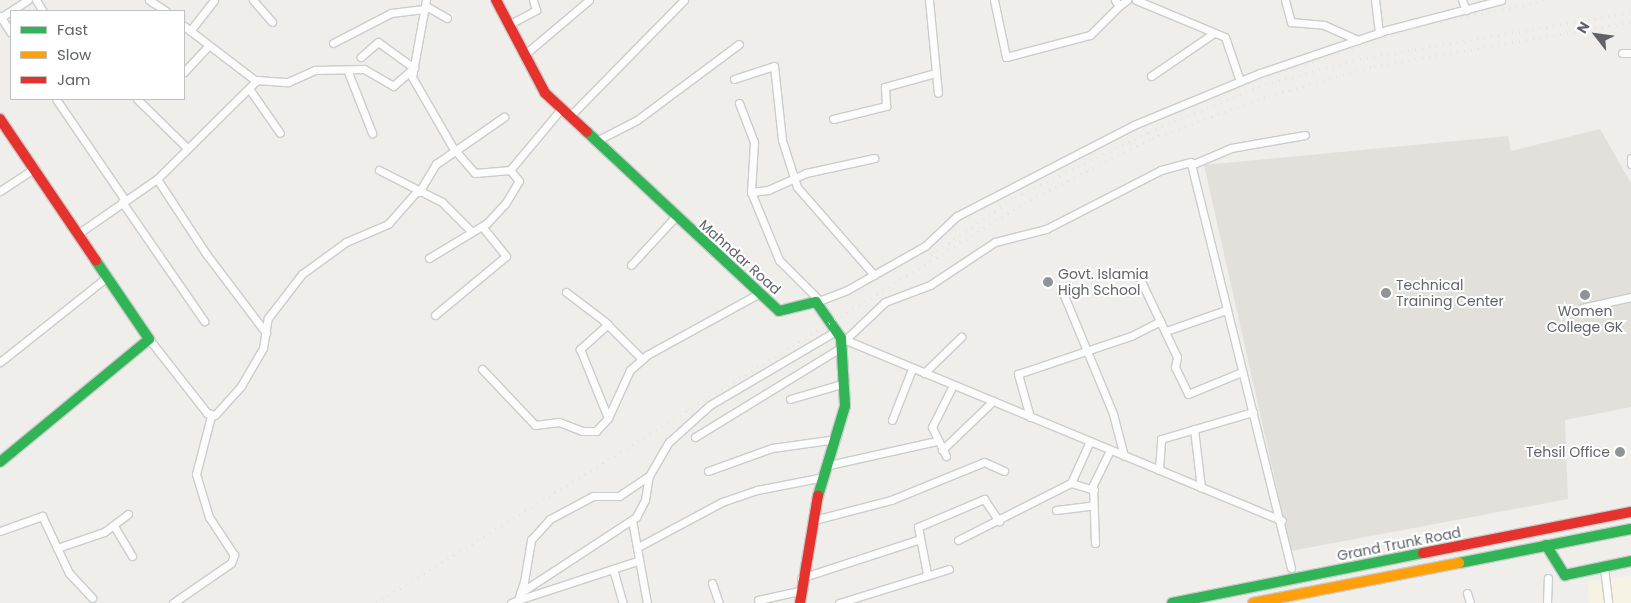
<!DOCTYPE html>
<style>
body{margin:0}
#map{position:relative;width:1631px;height:603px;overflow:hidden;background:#efeeea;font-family:Poppins,sans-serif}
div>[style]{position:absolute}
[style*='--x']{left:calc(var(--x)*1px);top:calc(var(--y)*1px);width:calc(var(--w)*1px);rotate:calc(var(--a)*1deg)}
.commercial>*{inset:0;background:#f7f3e4}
.education>*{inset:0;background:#e2e0da}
.roads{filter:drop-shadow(1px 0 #cbcccc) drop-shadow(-1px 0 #cbcccc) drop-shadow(0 1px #cbcccc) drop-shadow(0 -1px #cbcccc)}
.street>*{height:7px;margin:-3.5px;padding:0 3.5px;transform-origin:3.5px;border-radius:3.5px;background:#fdfcfc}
.fast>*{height:10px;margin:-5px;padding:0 5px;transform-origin:5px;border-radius:5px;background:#30b455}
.slow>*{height:10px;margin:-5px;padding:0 5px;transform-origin:5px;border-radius:5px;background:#ff9f0a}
.jam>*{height:10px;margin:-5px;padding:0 5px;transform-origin:5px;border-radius:5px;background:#e5322d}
.rail>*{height:2.5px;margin-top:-1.25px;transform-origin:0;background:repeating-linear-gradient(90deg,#e4e4e4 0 1px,transparent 0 7px)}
.dots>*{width:14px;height:14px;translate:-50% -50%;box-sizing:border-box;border:2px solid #fff;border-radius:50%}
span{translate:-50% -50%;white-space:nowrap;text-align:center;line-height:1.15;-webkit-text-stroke:4px #fff;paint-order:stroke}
.street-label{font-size:14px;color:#5f6368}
.poi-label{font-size:14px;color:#5f6368}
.left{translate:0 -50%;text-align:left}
.right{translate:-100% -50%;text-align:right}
.legend{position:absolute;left:10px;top:10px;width:175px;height:90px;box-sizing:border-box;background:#fff;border:1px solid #bfc1c3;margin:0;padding:6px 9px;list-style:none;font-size:15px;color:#5f6368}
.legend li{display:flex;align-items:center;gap:10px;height:25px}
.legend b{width:25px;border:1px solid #bfc1c3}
.north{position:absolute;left:1571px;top:10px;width:50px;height:50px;-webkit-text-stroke:4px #fff;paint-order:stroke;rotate:300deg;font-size:14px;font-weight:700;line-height:20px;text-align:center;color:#5f6368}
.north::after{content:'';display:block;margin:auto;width:18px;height:22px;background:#5f6368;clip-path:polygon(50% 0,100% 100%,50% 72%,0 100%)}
</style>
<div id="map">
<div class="commercial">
<i style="clip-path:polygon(1631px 576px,1631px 603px,1590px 603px,1588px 581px)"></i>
</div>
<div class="education">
<i style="clip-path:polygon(1600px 129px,1631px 183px,1631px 407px,1565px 420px,1568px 499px,1291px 551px,1204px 165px,1508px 136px,1511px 151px)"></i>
</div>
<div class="roads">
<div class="street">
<i style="--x:36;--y:0;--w:13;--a:58"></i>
<i style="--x:149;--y:0;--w:20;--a:33"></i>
<i style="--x:253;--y:0;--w:29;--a:49"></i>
<i style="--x:426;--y:0;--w:78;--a:100.3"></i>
<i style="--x:412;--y:77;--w:82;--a:60"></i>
<i style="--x:453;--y:148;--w:33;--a:49"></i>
<i style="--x:475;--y:173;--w:35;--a:-5"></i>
<i style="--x:510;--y:170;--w:80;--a:-50.1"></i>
<i style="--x:929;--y:0;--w:93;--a:84.5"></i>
<i style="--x:994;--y:0;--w:58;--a:78.1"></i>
<i style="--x:1006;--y:57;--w:87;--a:-14.7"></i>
<i style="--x:1090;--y:35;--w:41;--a:-45"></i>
<i style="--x:1115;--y:0;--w:7;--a:56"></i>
<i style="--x:1119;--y:6;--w:10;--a:-37"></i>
<i style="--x:1136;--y:0;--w:96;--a:22.6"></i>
<i style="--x:1225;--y:37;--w:46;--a:71.2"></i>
<i style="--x:1285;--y:0;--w:23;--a:75"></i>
<i style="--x:1291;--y:22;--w:33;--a:5"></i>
<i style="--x:1324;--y:25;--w:37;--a:24"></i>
<i style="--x:1375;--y:0;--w:33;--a:83"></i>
<i style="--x:1462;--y:0;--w:11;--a:68"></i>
<i style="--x:426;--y:6;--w:24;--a:30"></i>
<i style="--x:0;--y:16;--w:20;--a:57"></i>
<i style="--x:0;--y:18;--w:33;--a:-33"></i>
<i style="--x:508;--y:25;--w:32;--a:-28"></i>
<i style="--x:536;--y:10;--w:10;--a:-107"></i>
<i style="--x:190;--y:31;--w:39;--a:-52"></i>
<i style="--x:333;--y:43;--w:65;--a:-27.3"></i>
<i style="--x:391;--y:13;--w:35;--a:-7"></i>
<i style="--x:1622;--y:53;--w:9;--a:0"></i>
<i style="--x:524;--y:55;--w:85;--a:-40.2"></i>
<i style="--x:184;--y:72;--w:35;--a:-47"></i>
<i style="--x:348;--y:72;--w:66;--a:68.5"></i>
<i style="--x:1151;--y:76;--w:76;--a:-34.3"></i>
<i style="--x:734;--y:79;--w:42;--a:-18"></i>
<i style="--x:774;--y:66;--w:74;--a:83.8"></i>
<i style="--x:782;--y:140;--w:49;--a:72.3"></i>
<i style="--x:797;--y:187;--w:117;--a:48.8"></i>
<i style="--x:256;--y:80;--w:32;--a:4"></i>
<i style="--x:288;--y:82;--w:30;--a:-24"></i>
<i style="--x:315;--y:70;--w:49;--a:-1.2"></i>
<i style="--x:364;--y:69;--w:34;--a:30"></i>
<i style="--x:393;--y:86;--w:28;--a:-41"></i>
<i style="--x:414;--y:68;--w:44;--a:-144.2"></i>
<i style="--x:378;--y:42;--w:23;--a:139"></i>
<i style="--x:250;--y:90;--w:52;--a:55.1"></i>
<i style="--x:56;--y:99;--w:122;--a:55.7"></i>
<i style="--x:137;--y:99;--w:70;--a:44.4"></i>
<i style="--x:739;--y:103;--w:42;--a:69"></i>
<i style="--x:754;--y:142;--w:50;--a:93.4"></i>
<i style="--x:751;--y:192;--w:74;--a:67.6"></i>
<i style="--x:779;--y:260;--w:57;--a:45"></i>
<i style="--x:569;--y:117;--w:164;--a:-45.5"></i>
<i style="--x:833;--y:119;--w:55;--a:-13.8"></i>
<i style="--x:886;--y:106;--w:19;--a:-93"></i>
<i style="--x:885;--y:87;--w:52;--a:-15.6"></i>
<i style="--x:596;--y:141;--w:46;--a:-27.1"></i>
<i style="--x:637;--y:120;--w:127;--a:-36.7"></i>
<i style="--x:1631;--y:158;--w:6;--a:90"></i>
<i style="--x:379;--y:170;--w:71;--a:26.9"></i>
<i style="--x:442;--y:202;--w:42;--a:45"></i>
<i style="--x:157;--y:179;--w:91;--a:56.7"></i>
<i style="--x:207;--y:255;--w:98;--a:52.9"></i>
<i style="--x:0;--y:191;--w:42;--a:-33.3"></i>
<i style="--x:419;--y:192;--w:33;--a:-59"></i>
<i style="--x:436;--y:164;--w:83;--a:-34.7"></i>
<i style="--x:751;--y:192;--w:17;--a:-7"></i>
<i style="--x:768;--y:190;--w:42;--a:-24.1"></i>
<i style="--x:806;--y:173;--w:70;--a:-12.4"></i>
<i style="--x:122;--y:202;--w:145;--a:55.4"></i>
<i style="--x:79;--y:233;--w:95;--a:-34.7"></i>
<i style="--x:157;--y:179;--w:139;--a:-44.7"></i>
<i style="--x:256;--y:81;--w:91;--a:-142.6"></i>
<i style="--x:429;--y:258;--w:68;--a:-31.1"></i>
<i style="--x:487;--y:223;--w:26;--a:-47"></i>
<i style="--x:505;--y:204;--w:27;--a:-59"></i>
<i style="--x:519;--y:181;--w:14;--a:-129"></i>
<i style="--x:631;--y:265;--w:67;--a:-47.4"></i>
<i style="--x:1140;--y:279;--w:86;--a:64.6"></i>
<i style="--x:1177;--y:357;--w:10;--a:101"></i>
<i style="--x:1175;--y:367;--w:30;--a:64"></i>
<i style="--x:1188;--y:394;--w:58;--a:-22.2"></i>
<i style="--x:566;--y:292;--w:48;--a:37.3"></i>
<i style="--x:604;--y:321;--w:54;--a:45"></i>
<i style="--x:1063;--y:293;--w:131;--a:67.5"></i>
<i style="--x:1113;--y:414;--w:43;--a:75.3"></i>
<i style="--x:816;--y:302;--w:33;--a:-21"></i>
<i style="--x:847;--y:290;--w:90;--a:-29.4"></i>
<i style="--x:925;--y:246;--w:44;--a:-43.2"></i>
<i style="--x:957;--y:216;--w:199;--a:-27.2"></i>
<i style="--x:1134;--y:125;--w:136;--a:-22.4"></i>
<i style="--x:1260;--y:73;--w:134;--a:-18.7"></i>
<i style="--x:1387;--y:30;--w:118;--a:-14.7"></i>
<i style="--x:1582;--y:308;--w:50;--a:-12.7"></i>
<i style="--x:435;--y:315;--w:92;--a:-39.7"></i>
<i style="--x:506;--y:256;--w:38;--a:-129"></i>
<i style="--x:608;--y:324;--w:38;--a:138"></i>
<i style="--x:580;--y:349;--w:74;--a:67.9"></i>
<i style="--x:1166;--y:331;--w:64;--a:-19.3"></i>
<i style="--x:841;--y:338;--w:477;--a:22.5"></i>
<i style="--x:149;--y:339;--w:94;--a:51.9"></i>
<i style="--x:207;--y:413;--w:8;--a:14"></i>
<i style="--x:215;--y:415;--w:39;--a:-48"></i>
<i style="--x:241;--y:386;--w:44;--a:-59.9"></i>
<i style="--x:263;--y:348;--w:30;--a:-81"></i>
<i style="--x:268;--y:318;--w:56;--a:-52.3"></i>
<i style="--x:302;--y:274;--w:54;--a:-36"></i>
<i style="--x:346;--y:242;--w:46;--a:-23.2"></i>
<i style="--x:388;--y:224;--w:44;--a:-48.7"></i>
<i style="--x:845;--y:340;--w:55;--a:-43.5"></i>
<i style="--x:885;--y:302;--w:48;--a:-20.7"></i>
<i style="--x:930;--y:285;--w:78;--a:-33.5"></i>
<i style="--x:995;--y:242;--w:53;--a:-14.3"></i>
<i style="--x:1046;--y:229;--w:129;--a:-27.2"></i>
<i style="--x:1161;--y:170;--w:31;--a:-15"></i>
<i style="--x:0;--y:362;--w:138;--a:-38.5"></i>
<i style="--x:482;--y:369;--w:77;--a:46.6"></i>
<i style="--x:535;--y:425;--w:24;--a:-7"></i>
<i style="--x:559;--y:422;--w:25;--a:21"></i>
<i style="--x:582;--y:431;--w:14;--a:0"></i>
<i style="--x:596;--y:431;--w:18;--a:-47"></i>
<i style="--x:608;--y:418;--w:53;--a:-65.4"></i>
<i style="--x:630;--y:370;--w:23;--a:-41"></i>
<i style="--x:647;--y:355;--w:129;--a:-28.8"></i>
<i style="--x:924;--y:373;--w:52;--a:-44.2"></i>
<i style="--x:790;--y:399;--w:57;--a:-16.2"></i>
<i style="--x:1030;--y:417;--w:45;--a:-105.6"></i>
<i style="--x:1018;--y:374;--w:119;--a:-18.6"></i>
<i style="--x:1131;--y:336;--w:33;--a:-27"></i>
<i style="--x:892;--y:420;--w:55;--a:-68.6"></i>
<i style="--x:1194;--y:429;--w:59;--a:83.2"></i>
<i style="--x:695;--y:437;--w:172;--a:-31.5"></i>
<i style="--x:942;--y:450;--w:71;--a:-43.9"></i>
<i style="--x:946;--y:456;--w:32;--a:-116"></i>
<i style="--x:932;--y:427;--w:47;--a:-63.4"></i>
<i style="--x:829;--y:465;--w:110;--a:-12.6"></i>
<i style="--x:1159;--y:470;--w:31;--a:-86"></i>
<i style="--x:1161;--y:439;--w:96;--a:-16.4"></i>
<i style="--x:708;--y:471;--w:68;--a:-19.8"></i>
<i style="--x:772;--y:448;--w:65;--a:-8"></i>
<i style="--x:1071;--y:483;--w:24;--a:17"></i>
<i style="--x:1056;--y:510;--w:35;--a:-7"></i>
<i style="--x:632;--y:520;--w:84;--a:79.8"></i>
<i style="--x:814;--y:520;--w:80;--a:-14.6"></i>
<i style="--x:891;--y:500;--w:100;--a:-22.2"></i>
<i style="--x:984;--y:462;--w:22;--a:24"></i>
<i style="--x:114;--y:526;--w:35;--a:59"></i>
<i style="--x:0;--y:531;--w:45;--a:-19.7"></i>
<i style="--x:42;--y:516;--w:63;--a:64.7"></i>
<i style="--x:69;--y:573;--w:34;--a:47"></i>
<i style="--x:958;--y:540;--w:127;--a:-26.8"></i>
<i style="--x:1071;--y:483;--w:46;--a:-65.7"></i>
<i style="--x:1095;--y:543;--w:58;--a:-92"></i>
<i style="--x:1093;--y:485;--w:39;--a:-64"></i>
<i style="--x:638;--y:547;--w:95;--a:-28.2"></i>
<i style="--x:722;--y:502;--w:37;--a:-19"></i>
<i style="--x:757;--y:490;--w:68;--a:-11"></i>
<i style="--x:57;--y:548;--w:50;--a:-18.8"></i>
<i style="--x:104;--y:532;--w:30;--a:-37"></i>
<i style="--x:1291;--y:568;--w:415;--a:-103.9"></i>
<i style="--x:1191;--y:165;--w:43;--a:-23"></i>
<i style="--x:1231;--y:148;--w:75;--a:-10"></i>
<i style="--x:1604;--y:568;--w:35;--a:83"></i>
<i style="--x:613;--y:569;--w:35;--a:74"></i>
<i style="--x:927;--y:574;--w:48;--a:-100.8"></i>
<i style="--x:918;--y:527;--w:72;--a:-23"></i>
<i style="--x:984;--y:499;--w:27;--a:56"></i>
<i style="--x:801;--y:578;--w:125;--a:-18.1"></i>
<i style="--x:712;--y:583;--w:21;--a:71"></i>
<i style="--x:520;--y:593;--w:139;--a:-33.2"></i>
<i style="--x:636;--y:517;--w:19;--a:-62"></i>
<i style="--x:645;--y:500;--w:24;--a:-81"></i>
<i style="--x:1467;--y:593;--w:10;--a:73"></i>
<i style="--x:518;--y:600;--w:125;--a:-18.1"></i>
<i style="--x:758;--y:600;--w:42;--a:-12.4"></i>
<i style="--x:173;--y:603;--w:70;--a:-34.6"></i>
<i style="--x:231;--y:563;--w:9;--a:-69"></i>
<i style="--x:234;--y:555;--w:45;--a:-123.3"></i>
<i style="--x:209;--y:517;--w:45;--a:-106.8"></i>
<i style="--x:196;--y:474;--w:60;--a:-75.5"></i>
<i style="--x:511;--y:603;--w:8;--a:-23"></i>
<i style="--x:518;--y:600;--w:19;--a:-72"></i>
<i style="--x:524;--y:582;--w:43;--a:-80.5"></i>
<i style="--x:531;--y:540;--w:28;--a:-48"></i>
<i style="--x:550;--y:519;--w:49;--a:-28.1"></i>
<i style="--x:593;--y:496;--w:26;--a:0"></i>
<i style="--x:619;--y:496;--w:36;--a:-34"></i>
<i style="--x:649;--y:476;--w:39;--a:-60"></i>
<i style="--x:669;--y:442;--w:55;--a:-42.1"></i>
<i style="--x:710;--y:405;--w:146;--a:-30.4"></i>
<i style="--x:839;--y:603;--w:115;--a:-17.2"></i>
<i style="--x:1547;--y:603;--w:25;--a:-88"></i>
</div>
<div class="fast">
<i style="--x:587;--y:132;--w:262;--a:43"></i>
<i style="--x:779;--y:311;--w:38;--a:-14"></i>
<i style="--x:816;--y:302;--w:44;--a:55.2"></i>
<i style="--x:841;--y:338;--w:68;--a:86.6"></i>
<i style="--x:845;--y:406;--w:94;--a:106.7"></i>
<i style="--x:0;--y:462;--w:193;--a:-39.5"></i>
<i style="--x:149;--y:339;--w:94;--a:-124.2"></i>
<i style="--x:1546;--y:545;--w:36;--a:58"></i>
<i style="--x:1565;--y:575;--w:67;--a:-12"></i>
<i style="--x:1459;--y:563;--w:175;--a:-11.2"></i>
<i style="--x:1172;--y:603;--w:256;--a:-11.3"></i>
</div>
<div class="slow">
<i style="--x:1253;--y:603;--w:210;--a:-11"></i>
</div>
<div class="jam">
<i style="--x:496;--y:0;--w:105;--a:62.2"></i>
<i style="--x:545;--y:93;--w:57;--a:42.9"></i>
<i style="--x:0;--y:119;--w:171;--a:55.9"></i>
<i style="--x:1423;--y:553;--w:212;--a:-11.2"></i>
<i style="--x:800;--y:603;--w:109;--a:-80.5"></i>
</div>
</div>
<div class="rail">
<i style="--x:1265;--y:77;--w:156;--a:-18.3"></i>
<i style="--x:1413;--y:28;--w:137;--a:-11.8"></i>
<i style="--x:931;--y:255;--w:102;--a:-34.6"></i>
<i style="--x:1015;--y:197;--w:149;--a:-25.9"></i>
<i style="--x:1149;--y:132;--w:126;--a:-22.5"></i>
<i style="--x:1265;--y:84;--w:98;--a:-14.7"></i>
<i style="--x:1360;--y:59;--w:275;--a:-9.8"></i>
<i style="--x:376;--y:603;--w:762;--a:-31.69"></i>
<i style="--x:1024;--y:203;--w:144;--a:-26.9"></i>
<i style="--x:1152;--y:138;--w:124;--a:-19.7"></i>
<i style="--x:1269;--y:96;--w:109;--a:-15.9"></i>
<i style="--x:1374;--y:66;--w:261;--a:-9.7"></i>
</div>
<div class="dots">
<i style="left:1048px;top:282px;background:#919496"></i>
<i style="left:1386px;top:293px;background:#919496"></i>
<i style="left:1585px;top:295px;background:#919496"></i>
<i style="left:1620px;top:452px;background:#919496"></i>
</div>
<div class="street-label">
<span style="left:740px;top:257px;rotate:42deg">Mahndar Road</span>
<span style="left:1399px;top:544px;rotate:-11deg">Grand Trunk Road</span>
</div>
<div class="poi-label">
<span class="left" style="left:1058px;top:282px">Govt. Islamia<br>High School</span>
<span class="left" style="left:1396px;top:293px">Technical<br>Training Center</span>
<span style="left:1585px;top:319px">Women<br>College GK</span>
<span class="right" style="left:1610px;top:452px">Tehsil Office</span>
</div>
<ul class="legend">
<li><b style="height:6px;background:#30b455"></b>Fast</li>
<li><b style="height:6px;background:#ff9f0a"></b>Slow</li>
<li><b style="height:6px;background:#e5322d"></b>Jam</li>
</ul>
<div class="north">N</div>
</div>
